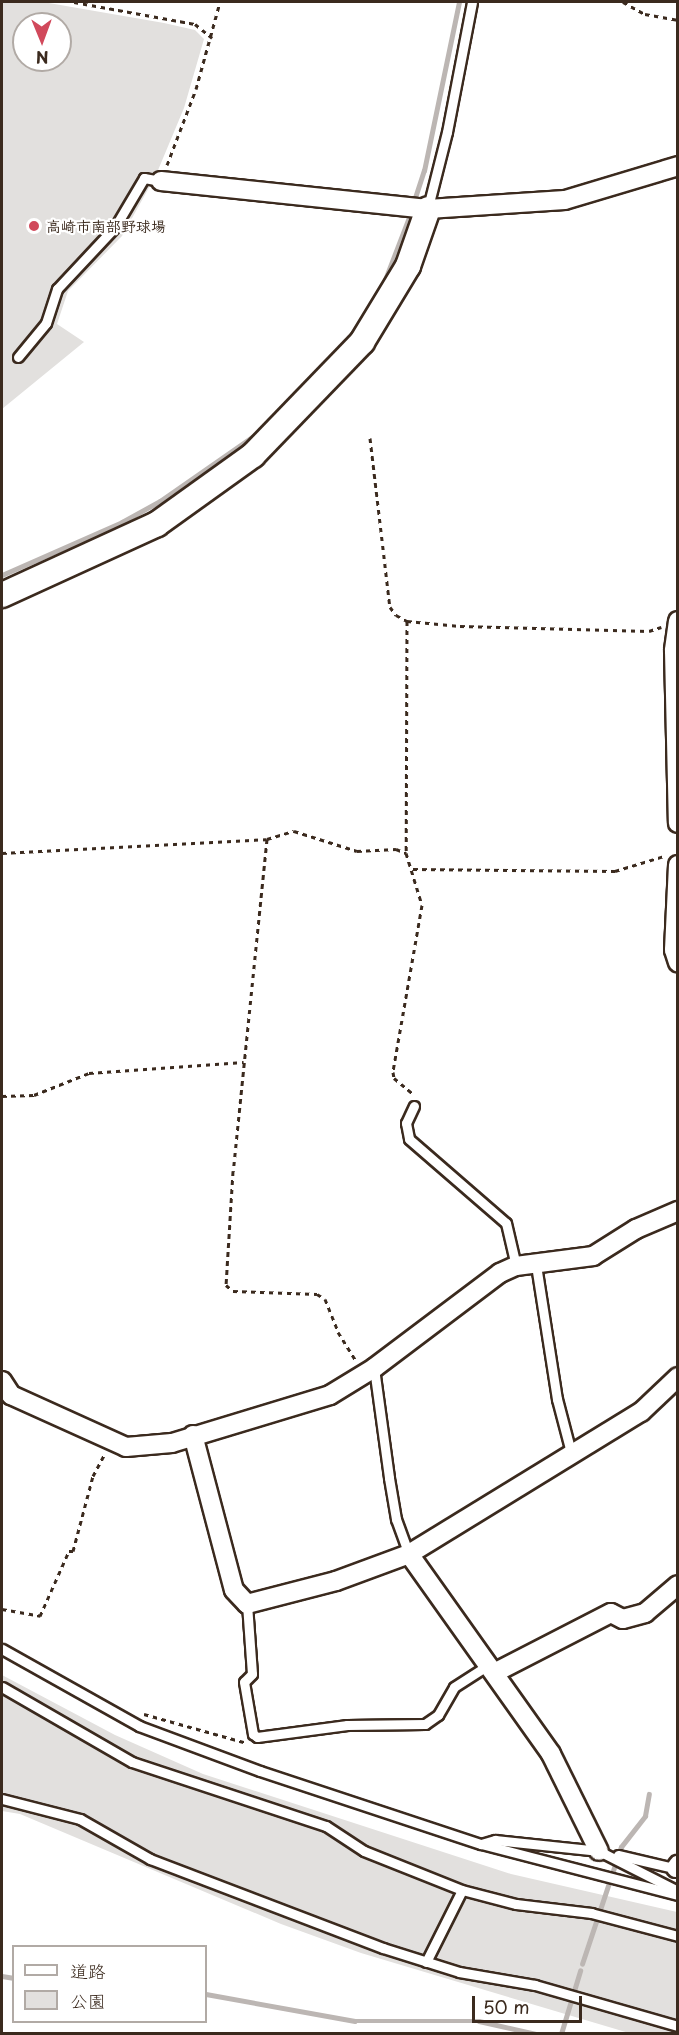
<!DOCTYPE html>
<meta charset="utf-8">
<style>
body{margin:0}
#map{position:relative;width:679px;height:2035px;overflow:hidden;background:#fff;font-family:"Playpen Sans","Klee One",sans-serif}
div>[style]{position:absolute}
[style*='--x']{left:calc(var(--x)*1px);top:calc(var(--y)*1px);width:calc(var(--w)*1px);rotate:calc(var(--a)*1deg)}
.green>*{inset:0;background:#e2e0de}
.stream>*{height:4.5px;margin:-2.25px;padding:0 2.25px;transform-origin:2.25px;border-radius:2.25px;background:#bcb6b3}
.path>*{height:3px;margin-top:-1.5px;transform-origin:0;background:repeating-linear-gradient(90deg,#3b2a1e 0 4.5px,transparent 0 9px)}
.roads{filter:drop-shadow(2px 0 #3b2a1e) drop-shadow(-2px 0 #3b2a1e) drop-shadow(0 2px #3b2a1e) drop-shadow(0 -2px #3b2a1e)}
.lane>*{height:9px;margin:-4.5px;padding:0 4.5px;transform-origin:4.5px;border-radius:4.5px;background:#fff}
.street>*{height:18px;margin:-9px;padding:0 9px;transform-origin:9px;border-radius:9px;background:#fff}
.secondary>*{height:24px;margin:-12px;padding:0 12px;transform-origin:12px;border-radius:12px;background:#fff}
.dots>*{width:16px;height:16px;translate:-50% -50%;box-sizing:border-box;border:3px solid #fff;border-radius:50%}
span{translate:-50% -50%;white-space:nowrap;text-align:center;line-height:1.15;-webkit-text-stroke:4.5px #fff;paint-order:stroke}
.poi-label{font-size:15px;color:#3b2a1e;font-weight:700}
.left{translate:0 -50%;text-align:left}
.frame{position:absolute;inset:0;border:3px solid #3b2a1e;pointer-events:none}
.legend{position:absolute;left:12px;top:1945px;width:195px;height:78px;box-sizing:border-box;background:#fff;border:2px solid #b1aaa5;margin:0;padding:8px 10px;list-style:none;font-size:18px;color:#3b2a1e}
.legend li{display:flex;align-items:center;gap:12px;height:30px}
.legend b{width:30px;border:2px solid #b1aaa5}
.north{position:absolute;left:12px;top:12px;width:60px;height:60px;box-sizing:border-box;background:#fff;border:2px solid #b1aaa5;border-radius:50%;rotate:179deg;font-size:16px;font-weight:700;line-height:24px;text-align:center;color:#3b2a1e}
.north::after{content:'';display:block;margin:auto;width:21px;height:27px;background:#d1495b;clip-path:polygon(50% 0,100% 100%,50% 72%,0 100%)}
.scale{position:absolute;left:472px;top:1996px;width:110px;height:27px;box-sizing:border-box;border:3px solid #3b2a1e;border-top:0;padding-left:8px;font-size:18px;line-height:21px;white-space:nowrap;color:#3b2a1e;-webkit-text-stroke:4px #fff;paint-order:stroke}
</style>
<div id="map">
<div class="green">
<i style="clip-path:polygon(evenodd,2px 2px,43px 2px,164px 23px,195px 30px,204px 39px,184px 108px,156px 175px,122px 236px,68px 291px,57px 324px,84px 342px,2px 409px,2px 2px,24px 24px,60px 24px,60px 60px,24px 60px,24px 24px)"></i>
<i style="clip-path:polygon(2px 1675px,115px 1735px,203px 1774px,511px 1874px,677px 1912px,677px 2033px,629px 2033px,361px 1953px,281px 1924px,20px 1814px,2px 1811px)"></i>
</div>
<div class="stream">
<i style="--x:413;--y:204;--w:35;--a:-72"></i>
<i style="--x:424;--y:171;--w:173;--a:-78.3"></i>
<i style="--x:383;--y:285;--w:78;--a:-69"></i>
<i style="--x:349;--y:339;--w:28;--a:-58"></i>
<i style="--x:2;--y:575;--w:131;--a:-23.8"></i>
<i style="--x:122;--y:522;--w:43;--a:-28.9"></i>
<i style="--x:160;--y:501;--w:119;--a:-34.8"></i>
<i style="--x:582;--y:1964;--w:123;--a:-71.6"></i>
<i style="--x:621;--y:1847;--w:39;--a:-52"></i>
<i style="--x:645;--y:1816;--w:22;--a:-80"></i>
<i style="--x:2;--y:1976;--w:12;--a:9"></i>
<i style="--x:206;--y:1994;--w:151;--a:10.3"></i>
<i style="--x:355;--y:2021;--w:124;--a:0"></i>
<i style="--x:479;--y:2021;--w:58;--a:12.8"></i>
<i style="--x:561;--y:2034;--w:66;--a:-73.2"></i>
</div>
<div class="path">
<i style="--x:74;--y:2;--w:123;--a:10.3"></i>
<i style="--x:195;--y:24;--w:22;--a:39"></i>
<i style="--x:623;--y:2;--w:25;--a:29"></i>
<i style="--x:645;--y:14;--w:34;--a:10"></i>
<i style="--x:167;--y:165;--w:81;--a:-69.1"></i>
<i style="--x:196;--y:89;--w:90;--a:-74.6"></i>
<i style="--x:370;--y:438;--w:170;--a:83.3"></i>
<i style="--x:390;--y:607;--w:10;--a:53"></i>
<i style="--x:396;--y:615;--w:13;--a:29"></i>
<i style="--x:407;--y:621;--w:53;--a:5.4"></i>
<i style="--x:460;--y:626;--w:189;--a:1.5"></i>
<i style="--x:649;--y:631;--w:13;--a:-18"></i>
<i style="--x:407;--y:621;--w:232;--a:90.2"></i>
<i style="--x:406;--y:853;--w:54;--a:72.9"></i>
<i style="--x:422;--y:905;--w:169;--a:99.9"></i>
<i style="--x:393;--y:1072;--w:6;--a:81"></i>
<i style="--x:394;--y:1078;--w:26;--a:40"></i>
<i style="--x:267;--y:839;--w:334;--a:95.8"></i>
<i style="--x:233;--y:1171;--w:114;--a:93.5"></i>
<i style="--x:226;--y:1285;--w:9;--a:41"></i>
<i style="--x:233;--y:1291;--w:84;--a:2"></i>
<i style="--x:317;--y:1294;--w:9;--a:32"></i>
<i style="--x:325;--y:1299;--w:35;--a:68"></i>
<i style="--x:338;--y:1332;--w:34;--a:58"></i>
<i style="--x:2;--y:853;--w:265;--a:-3"></i>
<i style="--x:267;--y:839;--w:28;--a:-17"></i>
<i style="--x:294;--y:831;--w:66;--a:17.6"></i>
<i style="--x:357;--y:851;--w:39;--a:-3"></i>
<i style="--x:396;--y:849;--w:11;--a:22"></i>
<i style="--x:413;--y:869;--w:202;--a:0.6"></i>
<i style="--x:615;--y:871;--w:51;--a:-17"></i>
<i style="--x:2;--y:1096;--w:32;--a:-2"></i>
<i style="--x:34;--y:1095;--w:59;--a:-21.8"></i>
<i style="--x:89;--y:1073;--w:155;--a:-4.1"></i>
<i style="--x:2;--y:1609;--w:39;--a:10"></i>
<i style="--x:40;--y:1616;--w:71;--a:-66"></i>
<i style="--x:69;--y:1551;--w:4;--a:0"></i>
<i style="--x:73;--y:1551;--w:78;--a:-75.1"></i>
<i style="--x:93;--y:1476;--w:26;--a:-62"></i>
<i style="--x:144;--y:1714;--w:107;--a:15.7"></i>
</div>
<div class="roads">
<div class="lane">
<i style="--x:428;--y:207;--w:77;--a:-75.8"></i>
<i style="--x:447;--y:132;--w:132;--a:-79.1"></i>
<i style="--x:18;--y:357;--w:44;--a:-50.5"></i>
<i style="--x:46;--y:323;--w:36;--a:-72"></i>
<i style="--x:57;--y:289;--w:85;--a:-46.9"></i>
<i style="--x:115;--y:227;--w:57;--a:-59.4"></i>
<i style="--x:144;--y:178;--w:17;--a:10"></i>
<i style="--x:414;--y:1106;--w:19;--a:115"></i>
<i style="--x:406;--y:1123;--w:16;--a:79"></i>
<i style="--x:409;--y:1139;--w:128;--a:40.9"></i>
<i style="--x:506;--y:1223;--w:44;--a:76.9"></i>
<i style="--x:536;--y:1265;--w:136;--a:81.1"></i>
<i style="--x:557;--y:1399;--w:59;--a:75.3"></i>
<i style="--x:374;--y:1368;--w:111;--a:82.2"></i>
<i style="--x:389;--y:1478;--w:42;--a:80.3"></i>
<i style="--x:396;--y:1519;--w:37;--a:70"></i>
<i style="--x:247;--y:1604;--w:70;--a:85.9"></i>
<i style="--x:252;--y:1674;--w:11;--a:135"></i>
<i style="--x:244;--y:1682;--w:53;--a:80.2"></i>
<i style="--x:253;--y:1734;--w:5;--a:37"></i>
<i style="--x:257;--y:1737;--w:91;--a:-7.6"></i>
<i style="--x:347;--y:1725;--w:78;--a:-0.7"></i>
<i style="--x:425;--y:1724;--w:16;--a:-35"></i>
<i style="--x:438;--y:1715;--w:32;--a:-60"></i>
<i style="--x:454;--y:1687;--w:43;--a:-32.6"></i>
<i style="--x:2;--y:1649;--w:157;--a:29.3"></i>
<i style="--x:139;--y:1726;--w:129;--a:20.4"></i>
<i style="--x:260;--y:1771;--w:233;--a:18.3"></i>
<i style="--x:481;--y:1844;--w:203;--a:14.5"></i>
<i style="--x:2;--y:1687;--w:150;--a:30"></i>
<i style="--x:132;--y:1762;--w:204;--a:18.3"></i>
<i style="--x:326;--y:1826;--w:45;--a:33.3"></i>
<i style="--x:364;--y:1851;--w:105;--a:21.7"></i>
<i style="--x:462;--y:1890;--w:56;--a:14.5"></i>
<i style="--x:516;--y:1904;--w:76;--a:6.8"></i>
<i style="--x:591;--y:1913;--w:90;--a:14.8"></i>
<i style="--x:2;--y:1799;--w:81;--a:14.4"></i>
<i style="--x:80;--y:1819;--w:81;--a:29.7"></i>
<i style="--x:150;--y:1859;--w:249;--a:20.9"></i>
<i style="--x:383;--y:1948;--w:80;--a:17.5"></i>
<i style="--x:459;--y:1972;--w:77;--a:9.7"></i>
<i style="--x:535;--y:1985;--w:149;--a:16"></i>
<i style="--x:481;--y:1844;--w:15;--a:-16"></i>
<i style="--x:495;--y:1840;--w:105;--a:6"></i>
<i style="--x:599;--y:1851;--w:89;--a:26.9"></i>
<i style="--x:618;--y:1855;--w:62;--a:13.1"></i>
<i style="--x:426;--y:1962;--w:80;--a:-63.4"></i>
</div>
<div class="street">
<i style="--x:161;--y:181;--w:268;--a:6"></i>
<i style="--x:428;--y:209;--w:137;--a:-3.8"></i>
<i style="--x:565;--y:200;--w:118;--a:-16.7"></i>
<i style="--x:678;--y:621;--w:30;--a:98"></i>
<i style="--x:674;--y:651;--w:172;--a:88.7"></i>
<i style="--x:678;--y:865;--w:85;--a:92.7"></i>
<i style="--x:674;--y:950;--w:13;--a:72"></i>
<i style="--x:2;--y:1381;--w:17;--a:57"></i>
<i style="--x:11;--y:1395;--w:126;--a:24.3"></i>
<i style="--x:126;--y:1447;--w:46;--a:-5"></i>
<i style="--x:172;--y:1443;--w:165;--a:-16.9"></i>
<i style="--x:330;--y:1395;--w:52;--a:-31.5"></i>
<i style="--x:374;--y:1368;--w:158;--a:-37"></i>
<i style="--x:500;--y:1273;--w:17;--a:-24"></i>
<i style="--x:516;--y:1266;--w:78;--a:-7.4"></i>
<i style="--x:593;--y:1256;--w:51;--a:-32.1"></i>
<i style="--x:636;--y:1229;--w:46;--a:-23.2"></i>
<i style="--x:193;--y:1435;--w:160;--a:75.2"></i>
<i style="--x:234;--y:1590;--w:19;--a:47"></i>
<i style="--x:247;--y:1604;--w:92;--a:-14.5"></i>
<i style="--x:336;--y:1581;--w:78;--a:-20.3"></i>
<i style="--x:409;--y:1554;--w:272;--a:-31.5"></i>
<i style="--x:641;--y:1412;--w:51;--a:-43.4"></i>
<i style="--x:409;--y:1554;--w:245;--a:54.6"></i>
<i style="--x:551;--y:1754;--w:108;--a:63.7"></i>
<i style="--x:496;--y:1672;--w:129;--a:-27.2"></i>
<i style="--x:611;--y:1613;--w:13;--a:27"></i>
<i style="--x:623;--y:1619;--w:23;--a:-15"></i>
<i style="--x:645;--y:1613;--w:43;--a:-40.3"></i>
<i style="--x:676;--y:1868;--w:4;--a:-56"></i>
</div>
<div class="secondary">
<i style="--x:2;--y:595;--w:170;--a:-24.6"></i>
<i style="--x:157;--y:524;--w:118;--a:-35.7"></i>
<i style="--x:253;--y:455;--w:157;--a:-46"></i>
<i style="--x:362;--y:342;--w:89;--a:-58.8"></i>
<i style="--x:408;--y:266;--w:60;--a:-70.7"></i>
</div>
</div>
<div class="dots">
<i style="left:34px;top:226px;background:#d1495b"></i>
</div>
<div class="poi-label">
<span class="left" style="left:46px;top:226px">高崎市南部野球場</span>
</div>
<div class="frame"></div>
<ul class="legend">
<li><b style="height:8px;background:#fff"></b>道路</li>
<li><b style="height:16px;background:#e2e0de"></b>公園</li>
</ul>
<div class="north">N</div>
<div class="scale">50 m</div>
</div>
